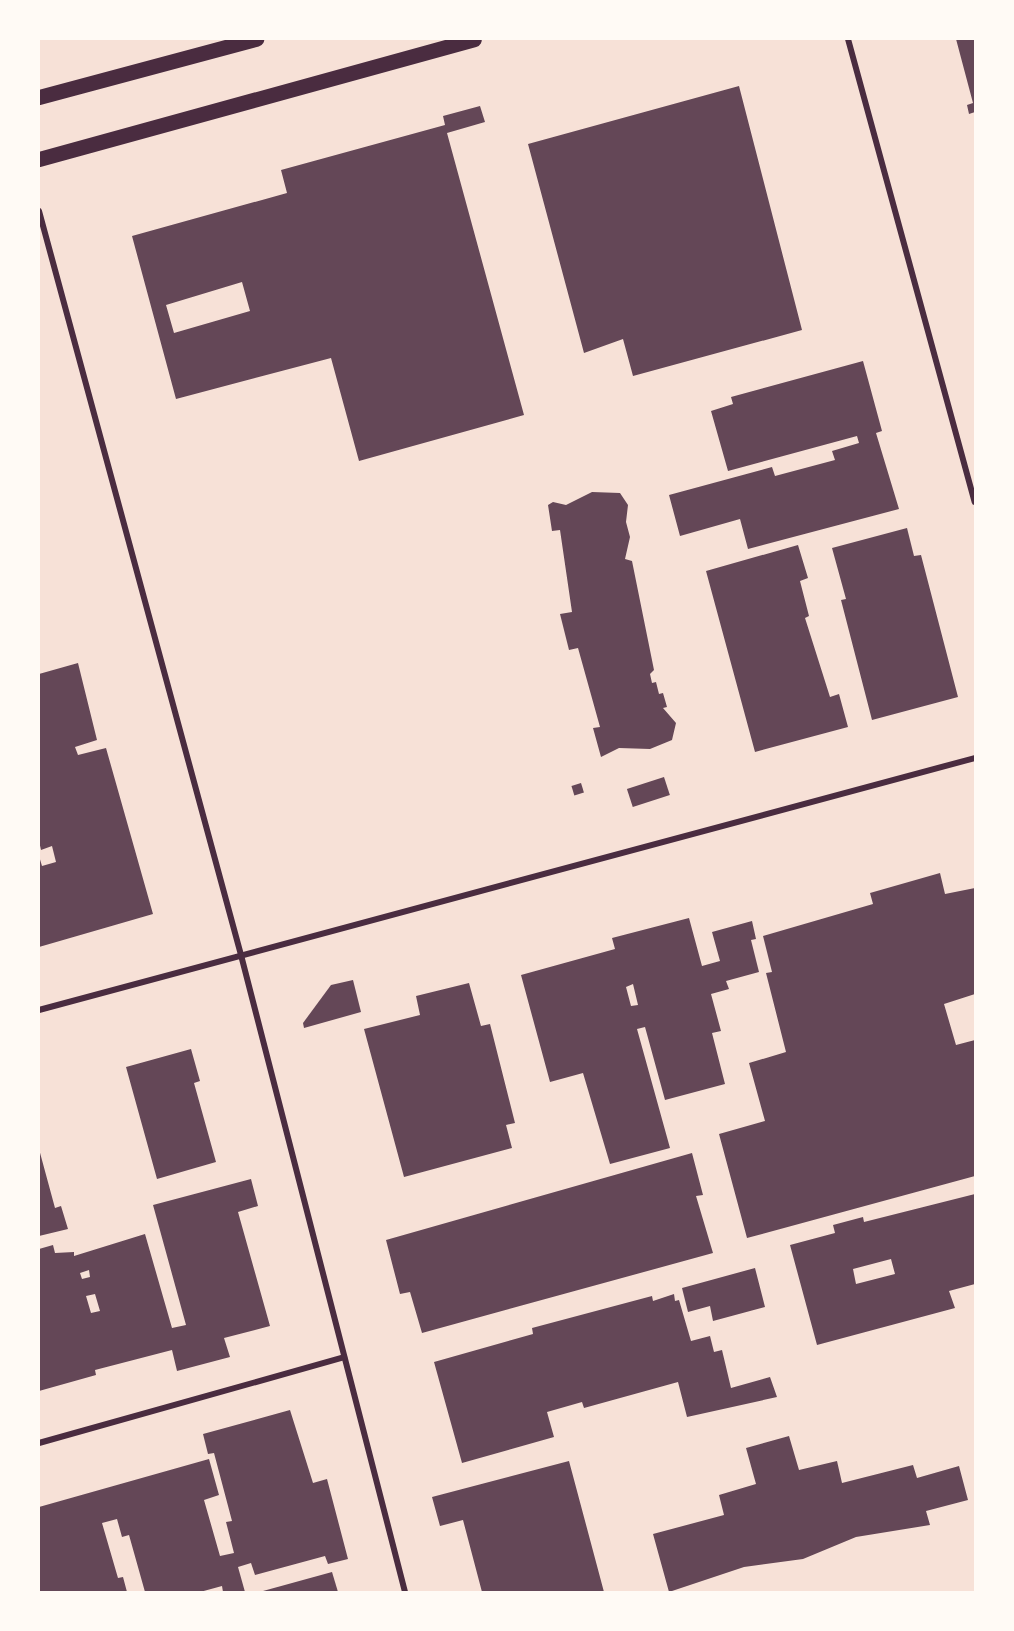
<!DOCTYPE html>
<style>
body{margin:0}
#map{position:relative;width:1014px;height:1631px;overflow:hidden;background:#f7e1d7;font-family:Literata,serif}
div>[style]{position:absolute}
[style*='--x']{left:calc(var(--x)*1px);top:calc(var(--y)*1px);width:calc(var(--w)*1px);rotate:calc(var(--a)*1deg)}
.building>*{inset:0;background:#644757;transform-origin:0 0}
.minor>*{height:6px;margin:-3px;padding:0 3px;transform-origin:3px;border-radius:3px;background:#4a2c40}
.primary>*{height:15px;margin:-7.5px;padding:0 7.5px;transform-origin:7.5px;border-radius:7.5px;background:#4a2c40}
span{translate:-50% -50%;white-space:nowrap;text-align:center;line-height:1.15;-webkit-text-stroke:6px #fffaf5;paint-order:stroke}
.frame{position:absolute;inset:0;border:40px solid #fffaf5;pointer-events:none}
</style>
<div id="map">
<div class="building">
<i style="clip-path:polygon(956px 39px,975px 39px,975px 112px,969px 114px,967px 105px,973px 103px)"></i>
<i style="clip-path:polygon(739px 86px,802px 330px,633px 376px,623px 339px,584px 353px,528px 144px)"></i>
<i style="clip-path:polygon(evenodd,480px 106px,485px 122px,447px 133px,524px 415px,359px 461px,331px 358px,176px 399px,132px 236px,287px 193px,281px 170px,445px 125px,443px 116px,480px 106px,242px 282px,250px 311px,174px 333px,166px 305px,242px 282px)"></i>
<i style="clip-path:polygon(863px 361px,882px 431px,876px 433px,899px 509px,748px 549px,740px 519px,680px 536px,669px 495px,772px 467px,775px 476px,835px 460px,832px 451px,859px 443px,857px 436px,728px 471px,711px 411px,733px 404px,731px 397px)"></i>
<i style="clip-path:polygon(592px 492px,620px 493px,628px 505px,626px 522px,630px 537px,625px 559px,632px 561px,654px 670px,650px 674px,652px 683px,656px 682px,659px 694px,663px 693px,667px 707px,663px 708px,676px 723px,672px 740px,650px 749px,619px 748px,601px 757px,593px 728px,600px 727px,578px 648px,569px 650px,560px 614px,572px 612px,560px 530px,552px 531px,548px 505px,553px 502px,566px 505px)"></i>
<i style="clip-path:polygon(907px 528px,914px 556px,921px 555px,958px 697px,872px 720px,841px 600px,846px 599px,832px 548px)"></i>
<i style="clip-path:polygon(798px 545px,808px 578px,800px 581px,809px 616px,805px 618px,830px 697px,839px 694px,848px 727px,755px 752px,706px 571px)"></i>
<i style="clip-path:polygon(78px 663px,97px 740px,75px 747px,78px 755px,106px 748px,153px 914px,39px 947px,39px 856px,42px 866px,56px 862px,52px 846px,41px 850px,39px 841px,39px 674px)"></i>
<i style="left:664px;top:777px;width:19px;height:39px;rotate:72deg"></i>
<i style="left:581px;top:783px;width:10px;height:10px;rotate:73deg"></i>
<i style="clip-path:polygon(940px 873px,945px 894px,975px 888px,975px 994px,944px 1004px,956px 1045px,975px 1040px,975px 1176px,747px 1238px,719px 1134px,765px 1121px,749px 1063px,786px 1052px,766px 973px,772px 972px,763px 936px,873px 904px,870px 893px)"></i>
<i style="clip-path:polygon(evenodd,689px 918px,702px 966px,720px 961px,712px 932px,752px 921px,756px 939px,751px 940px,759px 972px,726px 981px,729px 989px,711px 994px,721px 1031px,712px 1033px,725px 1084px,665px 1100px,645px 1027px,637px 1029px,670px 1148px,610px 1164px,583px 1073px,550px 1082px,521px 975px,615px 949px,612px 938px,689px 918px,633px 984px,638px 1005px,631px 1006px,626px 987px,633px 984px)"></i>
<i style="clip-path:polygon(353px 980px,361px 1012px,304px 1028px,303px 1023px,331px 985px)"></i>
<i style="clip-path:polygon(469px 983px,481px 1026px,490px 1024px,515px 1123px,506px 1125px,512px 1148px,404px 1177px,364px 1029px,420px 1015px,416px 996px)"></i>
<i style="clip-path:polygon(191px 1049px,200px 1081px,194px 1083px,216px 1162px,157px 1179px,126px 1067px)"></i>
<i style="clip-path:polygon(39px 1149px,55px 1208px,61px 1206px,68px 1229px,39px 1236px)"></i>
<i style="clip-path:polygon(692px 1153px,703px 1195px,696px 1196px,713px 1253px,422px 1333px,410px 1292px,400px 1294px,386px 1240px)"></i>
<i style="clip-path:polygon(evenodd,251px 1179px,258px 1206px,238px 1212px,270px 1326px,224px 1338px,230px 1357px,177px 1371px,172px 1350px,95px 1370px,96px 1375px,39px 1391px,39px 1249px,53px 1245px,55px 1253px,74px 1252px,74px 1256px,145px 1234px,172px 1328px,186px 1325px,153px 1205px,251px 1179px,89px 1270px,90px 1277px,82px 1279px,80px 1273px,89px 1270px,251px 1179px,95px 1294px,100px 1311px,91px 1313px,86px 1296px,95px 1294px)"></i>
<i style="clip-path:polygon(evenodd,975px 1194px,975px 1284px,949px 1291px,955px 1308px,817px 1345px,790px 1245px,835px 1233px,833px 1225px,863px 1217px,864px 1222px,975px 1194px,891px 1259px,895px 1274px,856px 1284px,853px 1269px,891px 1259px)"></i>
<i style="clip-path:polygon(755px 1268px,765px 1307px,713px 1321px,710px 1306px,688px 1312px,682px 1288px)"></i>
<i style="clip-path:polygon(674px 1294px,675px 1301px,679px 1300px,691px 1341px,710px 1336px,714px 1352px,722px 1350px,731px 1388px,770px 1377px,777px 1397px,687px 1417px,678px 1382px,584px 1408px,582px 1402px,547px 1412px,554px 1437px,462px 1463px,434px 1362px,533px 1334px,532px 1328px,652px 1296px,653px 1301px)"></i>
<i style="clip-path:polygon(290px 1410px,313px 1483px,327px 1479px,348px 1559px,328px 1564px,325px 1556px,255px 1575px,251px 1563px,238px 1567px,245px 1592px,223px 1592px,222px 1586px,200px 1592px,145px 1592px,129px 1535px,122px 1537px,117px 1519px,102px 1523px,118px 1578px,123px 1577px,127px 1592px,39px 1592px,39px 1507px,209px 1459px,219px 1495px,204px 1500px,220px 1556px,234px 1553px,226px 1522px,232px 1521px,214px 1453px,208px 1454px,203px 1434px)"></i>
<i style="clip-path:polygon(789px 1436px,799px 1470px,837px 1461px,842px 1483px,913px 1465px,917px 1478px,959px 1466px,968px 1500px,926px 1511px,930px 1525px,856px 1537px,803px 1559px,744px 1567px,669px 1592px,653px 1534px,724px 1515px,719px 1495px,756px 1484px,746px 1448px)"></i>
<i style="clip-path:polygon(569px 1461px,604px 1592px,482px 1592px,463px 1520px,440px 1526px,432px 1497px)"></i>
<i style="clip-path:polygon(332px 1572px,338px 1592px,263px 1592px,263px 1591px)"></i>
</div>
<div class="minor">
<i style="--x:848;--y:39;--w:480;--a:74.7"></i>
<i style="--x:39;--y:211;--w:771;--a:74.81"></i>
<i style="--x:241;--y:955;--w:658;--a:75.56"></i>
<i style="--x:39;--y:1010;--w:969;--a:-15.07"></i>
<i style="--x:39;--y:1443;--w:317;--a:-15.7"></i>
</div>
<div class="primary">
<i style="--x:39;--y:97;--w:225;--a:-15"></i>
<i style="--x:39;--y:159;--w:451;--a:-15.4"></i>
</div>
<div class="frame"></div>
</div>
